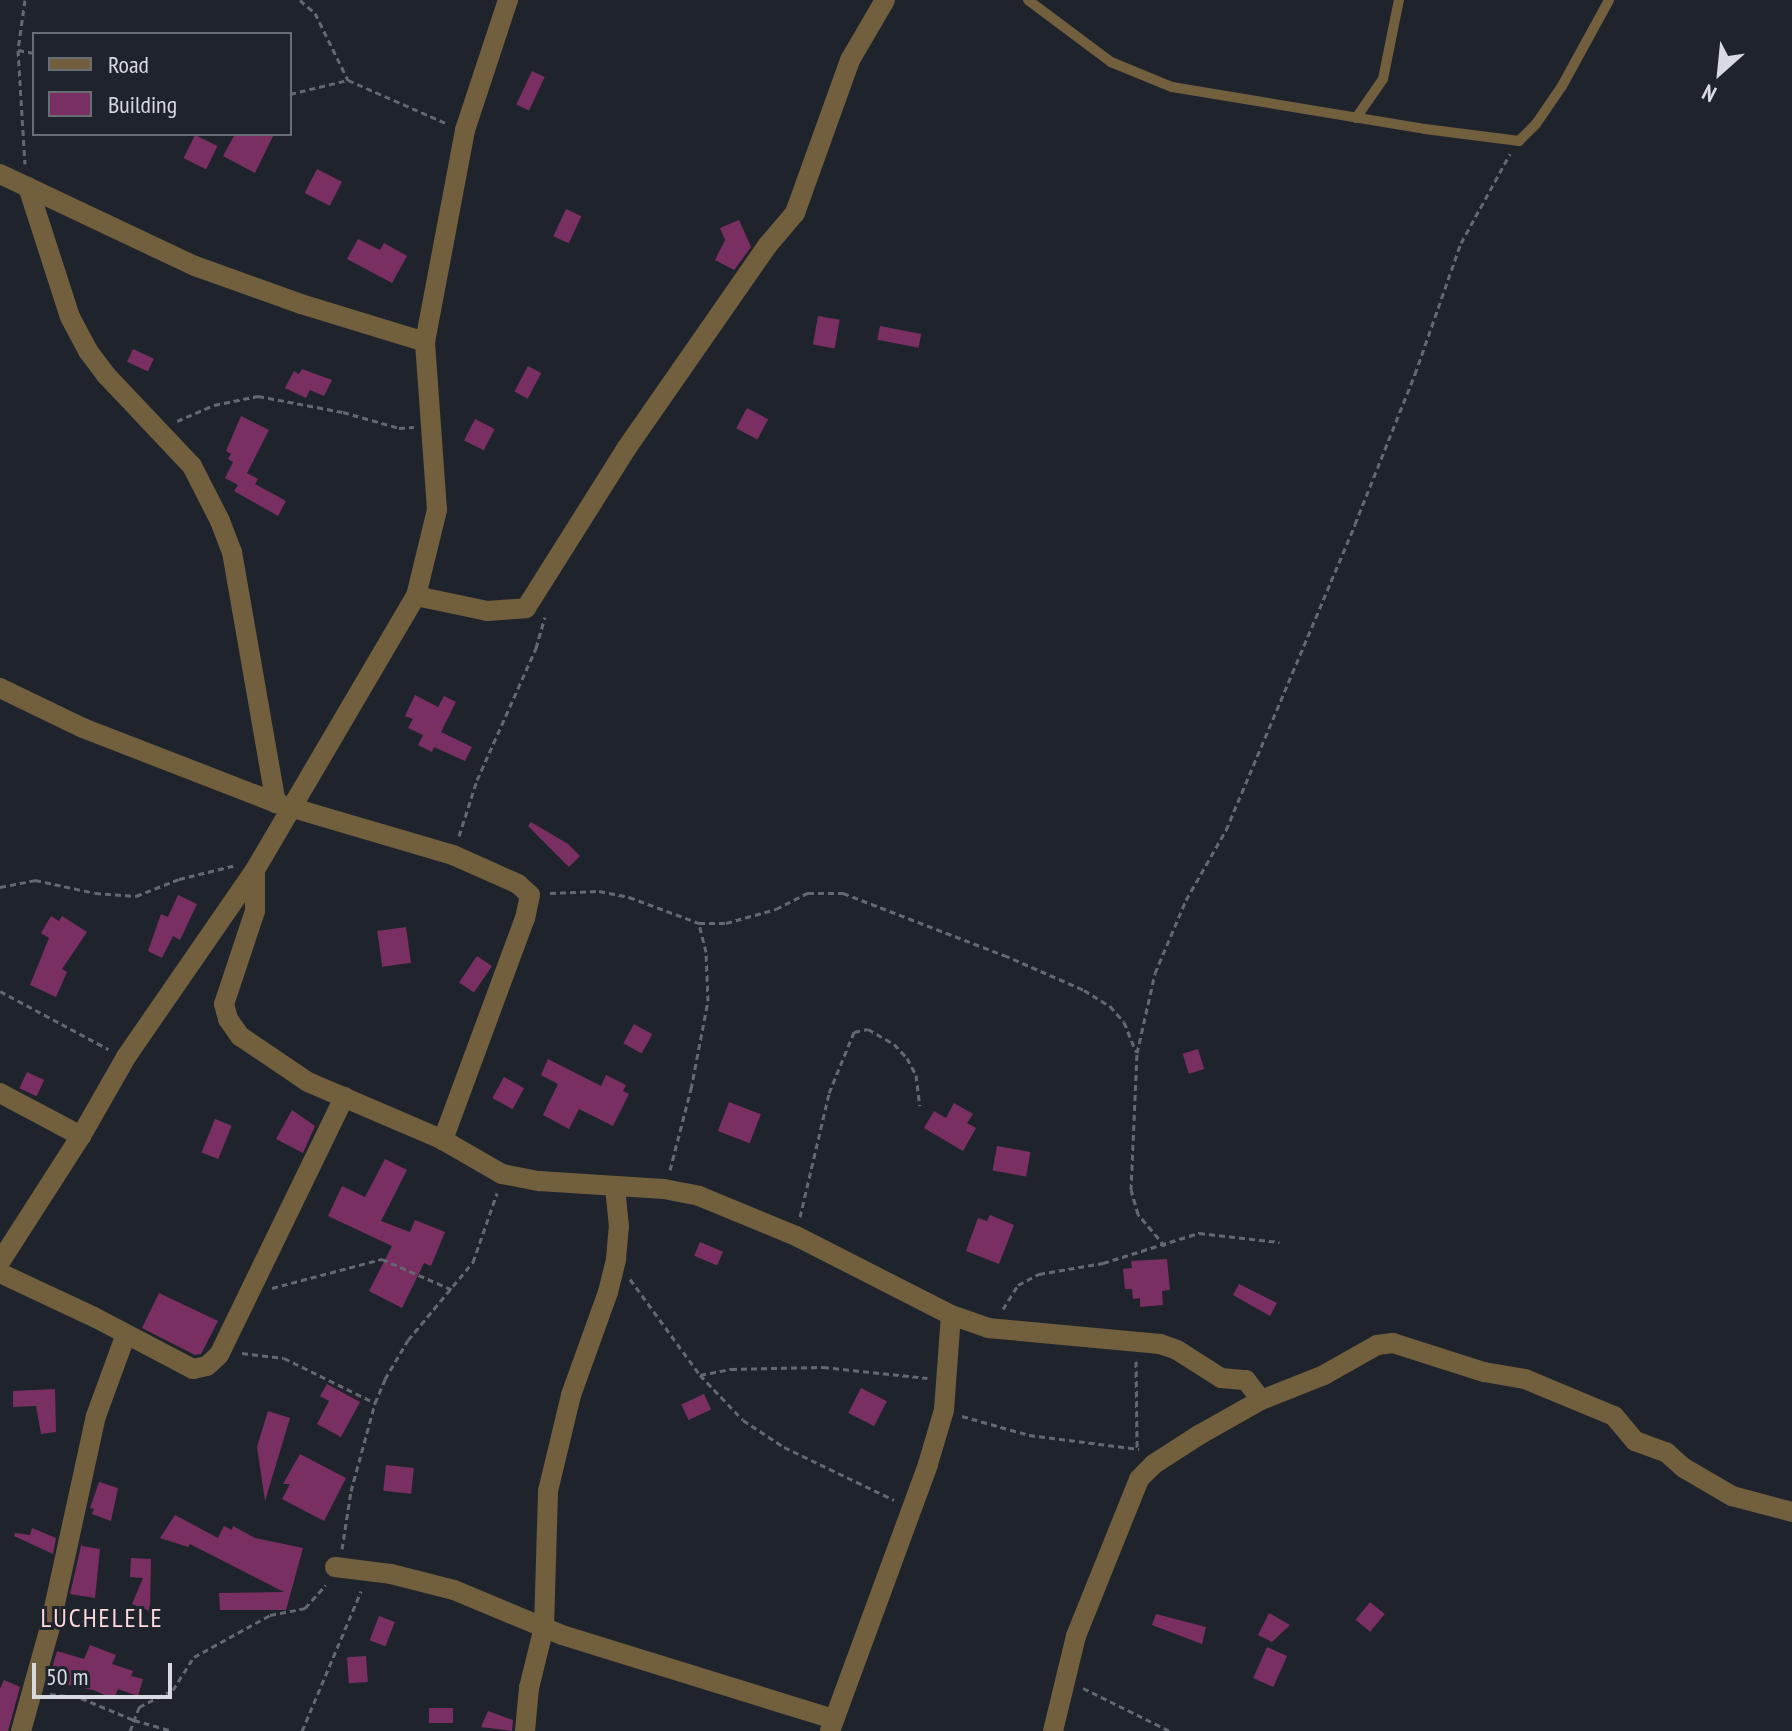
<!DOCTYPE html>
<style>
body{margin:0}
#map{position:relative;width:1792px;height:1731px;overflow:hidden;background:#1f242c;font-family:"PT Sans Narrow",sans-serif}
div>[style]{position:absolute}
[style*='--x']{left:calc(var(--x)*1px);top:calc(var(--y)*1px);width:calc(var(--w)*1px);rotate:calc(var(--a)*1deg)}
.building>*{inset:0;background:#7a2f63;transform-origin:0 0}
.path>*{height:3px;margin-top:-1.5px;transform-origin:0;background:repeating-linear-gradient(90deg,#64686f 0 6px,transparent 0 10px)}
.lane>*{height:10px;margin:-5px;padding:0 5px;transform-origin:5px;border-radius:5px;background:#725f3d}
.street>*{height:20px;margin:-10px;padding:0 10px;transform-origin:10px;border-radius:10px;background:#725f3d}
span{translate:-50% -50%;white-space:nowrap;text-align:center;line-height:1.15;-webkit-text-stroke:6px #1f242c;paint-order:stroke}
.quarter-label{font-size:26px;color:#fedade;letter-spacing:2px}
.legend{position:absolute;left:32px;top:32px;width:260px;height:104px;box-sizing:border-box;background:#1f242c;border:2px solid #696d74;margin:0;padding:10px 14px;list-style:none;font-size:24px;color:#d7dae0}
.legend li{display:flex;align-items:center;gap:16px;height:40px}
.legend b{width:40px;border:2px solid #696d74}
.north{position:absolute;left:1680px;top:32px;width:80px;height:80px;-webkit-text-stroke:6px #1f242c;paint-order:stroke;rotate:207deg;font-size:22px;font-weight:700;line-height:32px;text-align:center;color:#d7dae0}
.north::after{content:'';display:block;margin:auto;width:28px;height:36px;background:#d7dae0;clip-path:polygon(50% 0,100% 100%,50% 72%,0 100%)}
.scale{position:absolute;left:32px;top:1663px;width:140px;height:36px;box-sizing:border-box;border:4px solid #d7dae0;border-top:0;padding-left:10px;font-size:24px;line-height:28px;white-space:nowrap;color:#d7dae0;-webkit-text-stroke:6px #1f242c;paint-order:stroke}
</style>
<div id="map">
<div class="building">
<i style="left:532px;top:71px;width:14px;height:37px;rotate:25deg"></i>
<i style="clip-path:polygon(235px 134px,274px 134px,255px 173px,223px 156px)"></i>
<i style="left:195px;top:135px;width:25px;height:26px;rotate:26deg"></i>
<i style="left:317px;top:169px;width:28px;height:27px;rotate:27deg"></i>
<i style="left:566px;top:209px;width:17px;height:30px;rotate:25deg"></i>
<i style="clip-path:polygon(739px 220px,751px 247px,734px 270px,715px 260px,725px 240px,720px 228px)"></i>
<i style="clip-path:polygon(358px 239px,380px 250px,384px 243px,407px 256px,392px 283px,347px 259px)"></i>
<i style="left:818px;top:316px;width:22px;height:29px;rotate:10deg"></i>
<i style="left:880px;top:326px;width:42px;height:14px;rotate:11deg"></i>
<i style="left:133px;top:349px;width:23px;height:14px;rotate:25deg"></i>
<i style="left:528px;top:366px;width:15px;height:29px;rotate:28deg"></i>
<i style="clip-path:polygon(302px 369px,332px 380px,324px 396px,310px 390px,306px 398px,285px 388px,294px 371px,299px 374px)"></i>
<i style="left:747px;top:408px;width:24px;height:23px;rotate:28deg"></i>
<i style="clip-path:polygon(241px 416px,269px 430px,247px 473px,258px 479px,255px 484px,286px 501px,278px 516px,234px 491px,238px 485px,225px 478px,233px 462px,228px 459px,231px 454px,226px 451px)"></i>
<i style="left:475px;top:419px;width:22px;height:24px;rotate:27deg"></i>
<i style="clip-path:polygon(415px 695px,438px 707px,444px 696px,456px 702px,441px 732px,472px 747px,465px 761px,434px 747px,432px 752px,418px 745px,423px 735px,408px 728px,413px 719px,405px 716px)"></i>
<i style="clip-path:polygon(531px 822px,568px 844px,580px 856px,569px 867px,528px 826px)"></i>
<i style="clip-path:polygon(178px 895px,197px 904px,180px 940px,173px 936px,162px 958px,148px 951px,161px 914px,168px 917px)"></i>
<i style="clip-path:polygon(51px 916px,59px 921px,62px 916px,87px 932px,62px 969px,67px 972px,56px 997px,30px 985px,49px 938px,41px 933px)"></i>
<i style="left:406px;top:927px;width:36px;height:29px;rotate:82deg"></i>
<i style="left:477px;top:956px;width:18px;height:32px;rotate:34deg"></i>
<i style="left:634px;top:1024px;width:21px;height:22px;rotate:29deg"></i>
<i style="left:1198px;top:1049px;width:21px;height:16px;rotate:73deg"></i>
<i style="clip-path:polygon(548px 1059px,601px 1086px,606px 1075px,626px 1085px,623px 1091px,629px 1094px,613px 1126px,579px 1109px,569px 1129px,543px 1115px,558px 1084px,541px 1075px)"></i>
<i style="left:27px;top:1072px;width:19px;height:18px;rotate:25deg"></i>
<i style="left:504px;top:1077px;width:23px;height:24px;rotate:29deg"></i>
<i style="left:729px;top:1102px;width:34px;height:31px;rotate:21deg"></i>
<i style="clip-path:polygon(954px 1103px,973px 1114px,967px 1123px,976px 1128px,963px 1151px,924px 1128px,934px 1111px,946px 1118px)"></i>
<i style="clip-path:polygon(292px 1110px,315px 1126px,303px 1153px,276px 1139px)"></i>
<i style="left:215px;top:1119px;width:18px;height:36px;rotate:22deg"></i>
<i style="left:997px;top:1146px;width:34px;height:25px;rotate:10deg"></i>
<i style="clip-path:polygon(385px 1159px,407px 1170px,381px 1221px,410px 1232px,415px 1220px,445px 1232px,431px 1266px,424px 1263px,402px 1308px,369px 1291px,392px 1246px,328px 1216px,342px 1186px,365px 1197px)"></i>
<i style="clip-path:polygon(990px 1215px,1014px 1225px,999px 1264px,966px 1251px,978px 1218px,987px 1221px)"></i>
<i style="left:700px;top:1242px;width:25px;height:15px;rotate:23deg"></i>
<i style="clip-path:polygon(1167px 1259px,1170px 1290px,1162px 1291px,1163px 1305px,1140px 1307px,1140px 1298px,1133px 1299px,1132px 1289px,1125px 1289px,1123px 1269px,1132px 1268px,1131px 1261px)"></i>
<i style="clip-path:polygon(1239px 1284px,1277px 1303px,1270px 1316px,1233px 1295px)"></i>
<i style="clip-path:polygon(159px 1293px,218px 1321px,201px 1354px,195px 1355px,142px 1328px)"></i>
<i style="clip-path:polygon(327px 1384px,360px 1402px,341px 1437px,317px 1424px,329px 1401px,320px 1396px)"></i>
<i style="left:861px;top:1388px;width:29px;height:28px;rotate:27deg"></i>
<i style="clip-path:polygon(55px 1389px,56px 1432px,41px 1434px,36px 1406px,13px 1407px,13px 1391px)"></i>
<i style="left:704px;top:1394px;width:17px;height:25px;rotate:65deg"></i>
<i style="clip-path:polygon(268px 1411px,290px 1418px,265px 1501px,257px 1447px)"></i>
<i style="clip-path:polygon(300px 1454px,346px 1478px,324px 1521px,282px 1499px,290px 1484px,283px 1484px)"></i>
<i style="left:386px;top:1465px;width:28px;height:26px;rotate:6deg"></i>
<i style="clip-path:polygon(99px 1482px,118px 1488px,111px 1521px,92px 1514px,94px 1509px,90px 1508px)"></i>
<i style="clip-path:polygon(175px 1515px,218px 1538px,224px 1526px,232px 1530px,233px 1526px,255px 1538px,303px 1548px,286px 1610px,220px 1610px,219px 1593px,284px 1592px,190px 1544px,188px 1547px,160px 1538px)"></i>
<i style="clip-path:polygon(32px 1528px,56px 1538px,53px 1554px,14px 1536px,15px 1533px,30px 1535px)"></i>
<i style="clip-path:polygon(82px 1542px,82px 1546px,100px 1549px,95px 1598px,70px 1594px)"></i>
<i style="clip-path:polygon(131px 1558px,151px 1559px,150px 1611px,132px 1604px,143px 1578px,130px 1577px)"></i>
<i style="left:1370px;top:1602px;width:19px;height:23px;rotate:39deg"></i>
<i style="clip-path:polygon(1269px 1613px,1290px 1625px,1272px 1642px,1258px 1635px)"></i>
<i style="clip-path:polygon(1156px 1614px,1206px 1627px,1202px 1644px,1152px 1625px)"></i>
<i style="left:379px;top:1616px;width:17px;height:26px;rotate:21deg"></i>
<i style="clip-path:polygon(90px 1645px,116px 1655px,112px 1664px,133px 1671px,131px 1676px,143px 1679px,138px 1696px,118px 1689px,114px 1699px,93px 1690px,63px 1684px,64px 1679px,50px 1675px,57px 1651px,84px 1659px)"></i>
<i style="left:1267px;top:1647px;width:22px;height:34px;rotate:24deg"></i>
<i style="left:366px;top:1656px;width:26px;height:19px;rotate:86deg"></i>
<i style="clip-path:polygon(4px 1680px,20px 1687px,8px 1731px,0 1731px,0 1689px)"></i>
<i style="left:453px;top:1708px;width:15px;height:24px;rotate:90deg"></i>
<i style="clip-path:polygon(488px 1711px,513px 1720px,512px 1731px,481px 1727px)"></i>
</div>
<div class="path">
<i style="--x:25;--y:0;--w:50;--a:98"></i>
<i style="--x:18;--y:50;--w:114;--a:86.5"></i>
<i style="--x:300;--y:0;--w:20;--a:41"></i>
<i style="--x:315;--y:13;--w:75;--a:63.8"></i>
<i style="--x:348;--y:80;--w:107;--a:23.7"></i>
<i style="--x:18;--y:50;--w:16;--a:11"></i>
<i style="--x:290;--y:94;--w:60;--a:-13.6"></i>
<i style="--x:177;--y:421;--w:40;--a:-23.4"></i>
<i style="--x:214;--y:405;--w:45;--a:-11.6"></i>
<i style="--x:258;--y:396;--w:86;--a:10.7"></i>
<i style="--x:343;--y:412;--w:58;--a:15.9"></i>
<i style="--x:399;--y:428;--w:15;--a:-4"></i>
<i style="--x:459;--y:836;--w:59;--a:-72.2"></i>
<i style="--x:477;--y:780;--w:145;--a:-65.9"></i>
<i style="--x:536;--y:648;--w:32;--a:-74"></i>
<i style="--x:0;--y:887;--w:36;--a:-11"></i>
<i style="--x:35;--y:880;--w:61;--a:12.2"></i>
<i style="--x:95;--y:893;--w:41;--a:4.2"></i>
<i style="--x:136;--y:896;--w:46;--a:-21.6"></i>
<i style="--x:179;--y:879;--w:59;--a:-13.8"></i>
<i style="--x:550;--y:893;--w:49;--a:-2.3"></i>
<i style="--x:599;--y:891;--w:31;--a:11"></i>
<i style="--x:629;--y:897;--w:75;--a:20.4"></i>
<i style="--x:699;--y:923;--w:27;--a:0"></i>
<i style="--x:726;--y:923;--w:52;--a:-15.6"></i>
<i style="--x:776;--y:909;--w:36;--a:-27"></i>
<i style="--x:808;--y:893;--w:35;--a:0"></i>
<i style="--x:843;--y:893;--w:173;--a:21.1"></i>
<i style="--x:1004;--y:955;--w:87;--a:23.6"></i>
<i style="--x:1084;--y:990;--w:31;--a:32"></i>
<i style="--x:1110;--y:1006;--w:21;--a:49"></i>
<i style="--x:1124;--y:1022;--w:32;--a:68"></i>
<i style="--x:0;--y:991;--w:123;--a:28.2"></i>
<i style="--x:670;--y:1170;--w:84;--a:-75.5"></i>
<i style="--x:691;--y:1089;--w:90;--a:-79.1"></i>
<i style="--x:708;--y:1001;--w:49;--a:-92.3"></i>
<i style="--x:706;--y:952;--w:30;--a:-104"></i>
<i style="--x:800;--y:1217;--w:127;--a:-76.8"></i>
<i style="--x:829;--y:1093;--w:66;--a:-67.7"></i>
<i style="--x:854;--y:1032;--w:14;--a:-12"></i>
<i style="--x:868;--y:1029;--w:30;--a:30"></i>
<i style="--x:894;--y:1044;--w:19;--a:47"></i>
<i style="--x:907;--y:1058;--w:19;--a:62"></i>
<i style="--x:916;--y:1075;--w:31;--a:83"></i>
<i style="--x:1165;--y:1246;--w:42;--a:-130.2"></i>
<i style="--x:1138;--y:1214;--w:25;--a:-106"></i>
<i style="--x:1131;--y:1190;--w:137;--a:-87.5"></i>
<i style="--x:1137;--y:1053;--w:82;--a:-77.3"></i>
<i style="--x:1155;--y:973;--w:79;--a:-67"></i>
<i style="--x:1186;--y:900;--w:81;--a:-60.3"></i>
<i style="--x:1226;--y:830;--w:332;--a:-67.1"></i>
<i style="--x:1355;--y:524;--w:162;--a:-68.2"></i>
<i style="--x:1415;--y:374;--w:139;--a:-70.7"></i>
<i style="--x:1461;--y:243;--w:102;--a:-61.2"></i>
<i style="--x:630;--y:1279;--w:119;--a:53.9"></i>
<i style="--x:700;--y:1375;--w:62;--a:46.3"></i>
<i style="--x:743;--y:1420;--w:49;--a:33.4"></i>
<i style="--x:784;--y:1447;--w:122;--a:25.7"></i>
<i style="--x:272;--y:1288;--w:114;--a:-14.8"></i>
<i style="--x:382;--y:1259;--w:77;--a:23.6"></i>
<i style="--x:1003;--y:1309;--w:28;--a:-58"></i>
<i style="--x:1018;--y:1285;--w:24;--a:-28"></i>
<i style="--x:1039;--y:1274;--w:65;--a:-9.8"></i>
<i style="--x:1103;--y:1263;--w:101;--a:-17.4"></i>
<i style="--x:1199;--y:1233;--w:81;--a:6.4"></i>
<i style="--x:242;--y:1353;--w:42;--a:6.8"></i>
<i style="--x:284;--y:1358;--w:102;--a:26.3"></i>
<i style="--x:1136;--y:1361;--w:88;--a:89.3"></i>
<i style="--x:700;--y:1375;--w:32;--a:-11"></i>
<i style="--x:731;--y:1369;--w:92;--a:-1.2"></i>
<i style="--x:823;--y:1367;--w:105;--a:6"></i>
<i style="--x:962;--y:1416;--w:70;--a:15.8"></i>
<i style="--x:1029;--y:1435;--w:111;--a:7.3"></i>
<i style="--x:342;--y:1549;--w:59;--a:-81.2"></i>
<i style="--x:351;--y:1491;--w:91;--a:-74.7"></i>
<i style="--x:375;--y:1403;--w:26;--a:-67"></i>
<i style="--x:385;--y:1379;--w:45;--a:-59.5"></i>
<i style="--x:408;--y:1340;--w:102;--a:-50.2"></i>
<i style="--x:473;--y:1262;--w:73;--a:-70.8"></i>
<i style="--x:1083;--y:1688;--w:97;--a:26.3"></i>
<i style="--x:50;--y:1694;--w:31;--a:7"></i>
<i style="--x:81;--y:1698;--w:57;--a:22.5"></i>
<i style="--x:134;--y:1720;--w:40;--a:16"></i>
<i style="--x:130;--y:1731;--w:26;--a:-69"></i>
<i style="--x:139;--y:1707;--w:38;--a:-27"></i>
<i style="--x:173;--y:1690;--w:39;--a:-58"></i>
<i style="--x:194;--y:1657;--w:87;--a:-28.9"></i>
<i style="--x:270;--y:1615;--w:36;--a:-11"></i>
<i style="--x:305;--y:1608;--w:31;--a:-48"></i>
<i style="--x:302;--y:1731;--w:152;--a:-67.1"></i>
</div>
<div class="lane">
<i style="--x:1028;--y:0;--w:104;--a:36.8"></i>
<i style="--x:1111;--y:62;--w:66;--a:22.3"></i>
<i style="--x:1172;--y:87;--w:256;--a:9.4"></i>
<i style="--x:1425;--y:129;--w:95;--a:7.3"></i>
<i style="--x:1519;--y:141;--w:24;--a:-45"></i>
<i style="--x:1536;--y:124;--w:46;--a:-55.6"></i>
<i style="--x:1562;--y:86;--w:98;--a:-61.3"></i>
<i style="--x:1356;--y:118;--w:47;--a:-55.3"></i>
<i style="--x:1383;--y:79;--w:81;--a:-78.6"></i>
</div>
<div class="street">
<i style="--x:0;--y:174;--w:216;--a:25.3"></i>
<i style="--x:195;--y:266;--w:113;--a:19.7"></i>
<i style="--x:301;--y:304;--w:130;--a:17"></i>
<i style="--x:28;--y:187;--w:137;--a:72.1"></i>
<i style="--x:70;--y:317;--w:38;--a:62"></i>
<i style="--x:88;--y:351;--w:30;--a:53"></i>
<i style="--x:106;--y:375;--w:125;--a:46.6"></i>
<i style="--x:192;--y:466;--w:62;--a:63"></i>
<i style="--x:220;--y:521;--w:33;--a:69"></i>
<i style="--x:232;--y:552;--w:255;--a:80.1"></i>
<i style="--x:416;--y:596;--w:73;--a:11.9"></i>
<i style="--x:487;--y:611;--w:39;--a:-4"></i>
<i style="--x:526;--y:608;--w:188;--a:-57.8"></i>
<i style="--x:626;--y:449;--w:247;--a:-55.2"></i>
<i style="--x:767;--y:246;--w:43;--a:-49.7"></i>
<i style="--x:795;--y:213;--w:163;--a:-70.2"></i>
<i style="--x:850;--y:60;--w:69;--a:-59.7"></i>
<i style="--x:0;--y:688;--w:92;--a:25.7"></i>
<i style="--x:83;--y:728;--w:207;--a:21.2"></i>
<i style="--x:276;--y:803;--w:184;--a:16.4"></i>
<i style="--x:453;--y:855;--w:71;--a:24"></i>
<i style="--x:518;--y:884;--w:16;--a:43"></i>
<i style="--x:530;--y:895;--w:24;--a:102"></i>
<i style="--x:525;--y:918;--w:237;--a:110.3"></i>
<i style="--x:255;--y:870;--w:41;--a:90"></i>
<i style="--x:255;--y:911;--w:98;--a:108.4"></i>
<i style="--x:224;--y:1004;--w:16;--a:75"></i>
<i style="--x:228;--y:1019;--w:21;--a:55"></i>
<i style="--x:240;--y:1036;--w:82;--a:34.1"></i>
<i style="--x:308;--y:1082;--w:147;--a:23.2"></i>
<i style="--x:443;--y:1140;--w:68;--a:30"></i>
<i style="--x:502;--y:1174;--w:38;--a:11"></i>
<i style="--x:539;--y:1181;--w:125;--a:3.7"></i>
<i style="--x:664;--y:1189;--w:36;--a:11"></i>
<i style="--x:699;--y:1196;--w:105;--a:22.4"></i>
<i style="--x:796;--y:1236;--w:174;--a:27"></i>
<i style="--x:951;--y:1315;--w:39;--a:19"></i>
<i style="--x:988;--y:1328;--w:173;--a:5.3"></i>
<i style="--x:1160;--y:1344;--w:18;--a:19"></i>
<i style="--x:1177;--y:1350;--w:52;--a:32.5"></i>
<i style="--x:1221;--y:1378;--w:25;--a:5"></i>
<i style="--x:1246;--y:1380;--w:25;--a:53"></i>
<i style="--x:0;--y:1093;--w:92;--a:28"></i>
<i style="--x:0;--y:1262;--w:150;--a:-57.3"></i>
<i style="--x:81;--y:1136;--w:91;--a:-60.3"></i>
<i style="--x:126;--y:1057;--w:227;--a:-55.4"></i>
<i style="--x:255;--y:870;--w:318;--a:-59.6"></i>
<i style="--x:416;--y:596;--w:89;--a:-76.3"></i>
<i style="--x:437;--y:510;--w:168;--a:-94.1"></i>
<i style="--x:425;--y:342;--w:216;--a:-79.3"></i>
<i style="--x:465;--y:130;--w:137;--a:-71.7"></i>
<i style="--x:0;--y:1273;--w:104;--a:25.1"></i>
<i style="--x:94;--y:1317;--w:112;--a:27.7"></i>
<i style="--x:193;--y:1369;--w:14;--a:-12"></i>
<i style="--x:207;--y:1366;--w:16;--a:-43"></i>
<i style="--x:219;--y:1355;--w:287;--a:-64.1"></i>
<i style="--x:335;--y:1567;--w:56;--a:7.1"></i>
<i style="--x:391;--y:1574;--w:65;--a:14.3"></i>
<i style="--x:454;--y:1590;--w:117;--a:22.6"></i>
<i style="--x:562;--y:1635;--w:285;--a:17.2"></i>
<i style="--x:21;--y:1731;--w:104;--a:-74.4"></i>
<i style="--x:49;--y:1631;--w:220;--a:-77.7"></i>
<i style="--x:96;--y:1416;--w:87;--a:-69.9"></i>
<i style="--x:525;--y:1731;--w:43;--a:-84.7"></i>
<i style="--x:529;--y:1688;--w:63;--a:-76.2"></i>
<i style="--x:544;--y:1627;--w:136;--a:-88.3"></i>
<i style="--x:548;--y:1491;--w:99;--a:-76.5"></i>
<i style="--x:571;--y:1395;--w:109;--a:-70.2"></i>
<i style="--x:608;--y:1292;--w:34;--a:-76"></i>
<i style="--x:616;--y:1259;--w:32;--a:-85"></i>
<i style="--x:619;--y:1227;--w:40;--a:-95.7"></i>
<i style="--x:830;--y:1731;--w:284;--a:-69.8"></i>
<i style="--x:928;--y:1464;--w:56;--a:-73.5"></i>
<i style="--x:944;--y:1410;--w:95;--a:-85.8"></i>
<i style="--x:1053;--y:1731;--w:98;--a:-76.4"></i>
<i style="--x:1076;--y:1636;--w:169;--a:-68.1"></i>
<i style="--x:1139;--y:1479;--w:21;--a:-45"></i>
<i style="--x:1154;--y:1464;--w:54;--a:-32.8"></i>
<i style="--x:1199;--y:1435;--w:71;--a:-29.4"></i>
<i style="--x:1261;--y:1400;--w:68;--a:-21.6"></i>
<i style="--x:1324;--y:1375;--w:61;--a:-29.5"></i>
<i style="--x:1377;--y:1345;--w:16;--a:-7"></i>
<i style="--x:1393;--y:1343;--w:96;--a:17.7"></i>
<i style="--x:1484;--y:1372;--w:42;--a:9.7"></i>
<i style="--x:1525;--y:1379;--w:96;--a:22.6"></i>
<i style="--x:1614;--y:1416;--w:33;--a:50"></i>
<i style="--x:1635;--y:1441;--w:33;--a:20"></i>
<i style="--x:1666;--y:1452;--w:24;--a:42"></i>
<i style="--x:1684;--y:1468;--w:56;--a:30.3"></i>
<i style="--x:1732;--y:1496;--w:62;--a:14.9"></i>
</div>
<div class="quarter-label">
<span style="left:102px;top:1618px">LUCHELELE</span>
</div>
<ul class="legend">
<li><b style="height:10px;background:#725f3d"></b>Road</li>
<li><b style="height:22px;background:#7a2f63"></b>Building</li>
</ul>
<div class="north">N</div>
<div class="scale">50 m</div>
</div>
